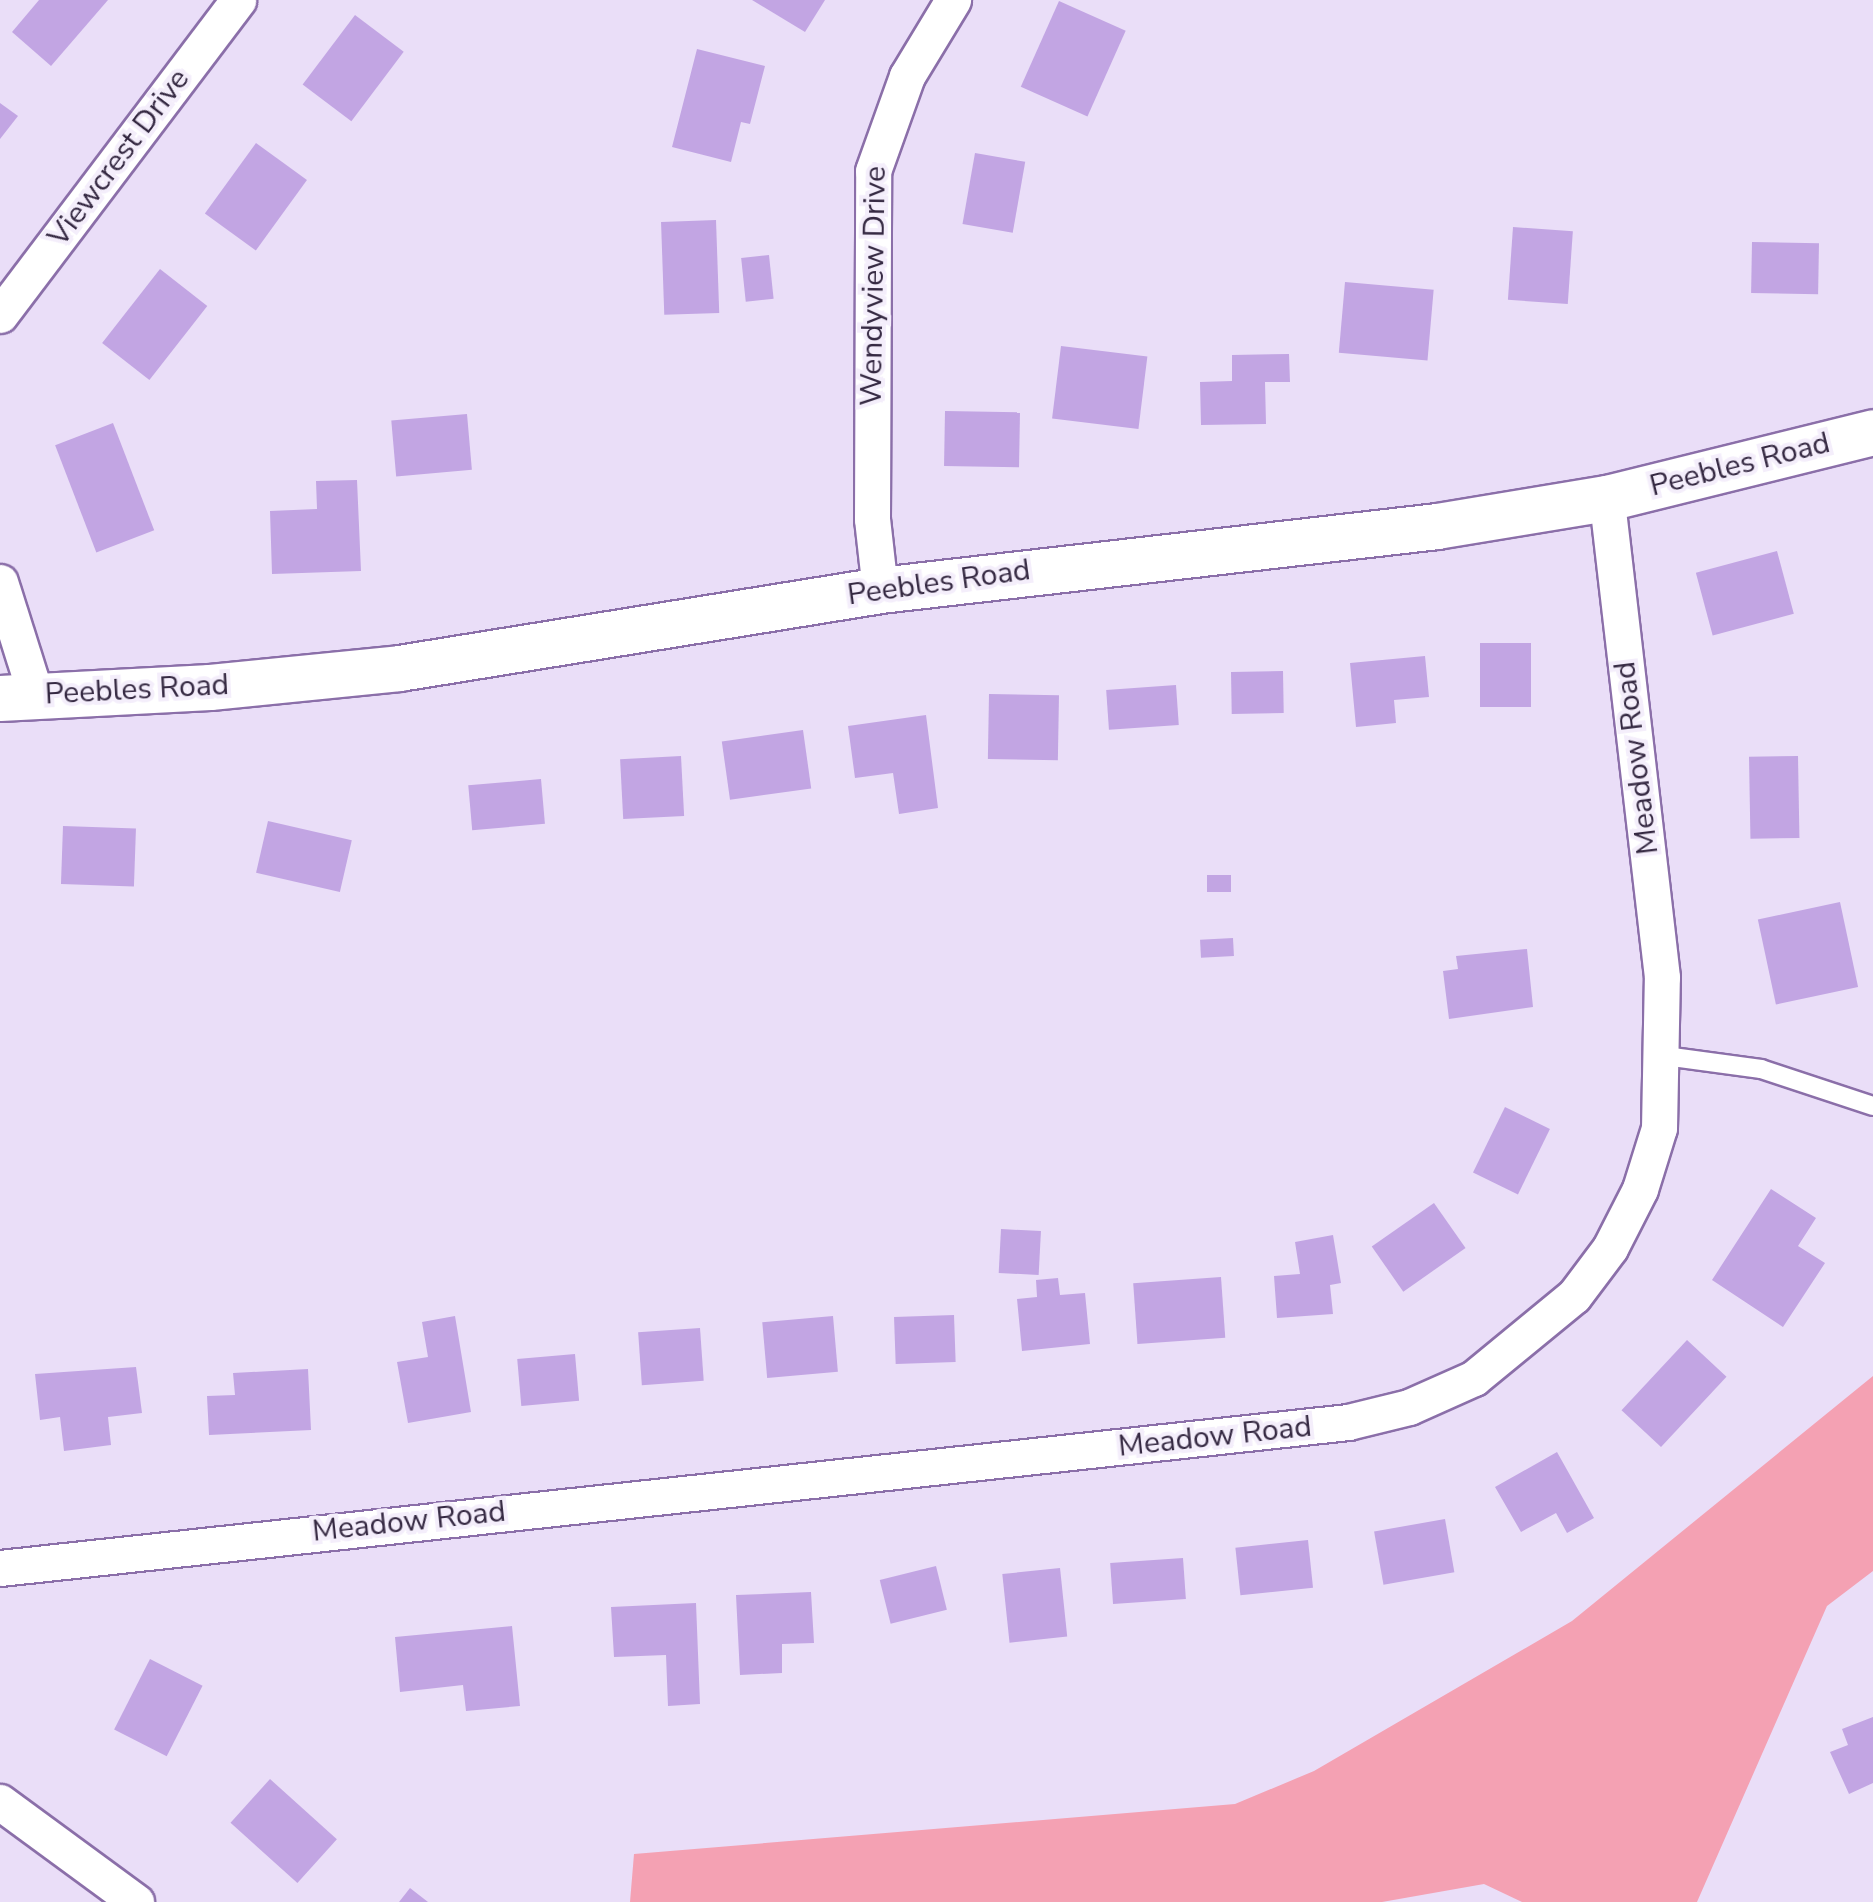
<!DOCTYPE html>
<style>
body{margin:0}
#map{position:relative;width:1873px;height:1902px;overflow:hidden;background:#eadef8;font-family:"Nunito Sans",sans-serif}
div>[style]{position:absolute}
[style*='--x']{left:calc(var(--x)*1px);top:calc(var(--y)*1px);width:calc(var(--w)*1px);rotate:calc(var(--a)*1deg)}
.green>*{inset:0;background:#f4a1b3}
.building>*{inset:0;background:#c2a5e3;transform-origin:0 0}
.roads{filter:drop-shadow(2px 0 #8b6fa9) drop-shadow(-2px 0 #8b6fa9) drop-shadow(0 2px #8b6fa9) drop-shadow(0 -2px #8b6fa9)}
.service>*{height:18px;margin:-9px;padding:0 9px;transform-origin:9px;border-radius:9px;background:#fff}
.minor>*{height:35px;margin:-17.5px;padding:0 17.5px;transform-origin:17.5px;border-radius:17.5px;background:#fff}
.tertiary>*{height:45px;margin:-22.5px;padding:0 22.5px;transform-origin:22.5px;border-radius:22.5px;background:#fff}
span{translate:-50% -50%;white-space:nowrap;text-align:center;line-height:1.15;-webkit-text-stroke:8px #f4eefb;paint-order:stroke}
.street-label{font-size:30px;color:#352942}
</style>
<div id="map">
<div class="green">
<i style="clip-path:polygon(1873px 1376px,1873px 1571px,1827px 1606px,1697px 1902px,1522px 1902px,1484px 1884px,1382px 1902px,630px 1902px,634px 1854px,1235px 1804px,1314px 1771px,1572px 1621px)"></i>
</div>
<div class="building">
<i style="clip-path:polygon(39px 0,108px 0,51px 66px,12px 32px)"></i>
<i style="clip-path:polygon(752px 0,825px 0,805px 32px)"></i>
<i style="left:1059px;top:1px;width:73px;height:94px;rotate:24deg"></i>
<i style="left:355px;top:15px;width:61px;height:87px;rotate:37deg"></i>
<i style="clip-path:polygon(697px 49px,765px 66px,750px 124px,741px 122px,731px 162px,672px 147px)"></i>
<i style="clip-path:polygon(0 103px,18px 116px,0 139px)"></i>
<i style="left:256px;top:143px;width:63px;height:87px;rotate:36deg"></i>
<i style="left:975px;top:153px;width:51px;height:72px;rotate:10deg"></i>
<i style="left:716px;top:220px;width:93px;height:55px;rotate:88deg"></i>
<i style="left:1513px;top:227px;width:60px;height:73px;rotate:4deg"></i>
<i style="left:1752px;top:242px;width:67px;height:51px;rotate:1deg"></i>
<i style="left:769px;top:255px;width:44px;height:28px;rotate:84deg"></i>
<i style="left:160px;top:269px;width:60px;height:94px;rotate:38deg"></i>
<i style="left:1345px;top:282px;width:89px;height:71px;rotate:5deg"></i>
<i style="left:1061px;top:346px;width:87px;height:73px;rotate:7deg"></i>
<i style="clip-path:polygon(1289px 354px,1290px 382px,1265px 382px,1266px 424px,1201px 425px,1200px 382px,1232px 381px,1232px 355px)"></i>
<i style="left:945px;top:411px;width:75px;height:55px;rotate:1deg"></i>
<i style="left:467px;top:414px;width:56px;height:76px;rotate:85deg"></i>
<i style="left:113px;top:423px;width:115px;height:62px;rotate:69deg"></i>
<i style="clip-path:polygon(357px 480px,361px 571px,272px 574px,270px 511px,317px 509px,316px 481px)"></i>
<i style="left:1777px;top:551px;width:65px;height:84px;rotate:75deg"></i>
<i style="left:1480px;top:643px;width:51px;height:64px"></i>
<i style="clip-path:polygon(1425px 656px,1429px 697px,1394px 700px,1396px 723px,1356px 727px,1350px 663px)"></i>
<i style="left:1283px;top:671px;width:42px;height:52px;rotate:89deg"></i>
<i style="left:1176px;top:685px;width:40px;height:70px;rotate:86deg"></i>
<i style="left:989px;top:694px;width:70px;height:65px;rotate:1deg"></i>
<i style="clip-path:polygon(926px 715px,938px 808px,899px 814px,893px 773px,855px 778px,848px 726px)"></i>
<i style="left:803px;top:730px;width:59px;height:82px;rotate:82deg"></i>
<i style="left:681px;top:756px;width:60px;height:61px;rotate:87deg"></i>
<i style="left:1798px;top:756px;width:82px;height:49px;rotate:89deg"></i>
<i style="left:541px;top:779px;width:45px;height:73px;rotate:85deg"></i>
<i style="left:268px;top:821px;width:86px;height:53px;rotate:13deg"></i>
<i style="left:63px;top:826px;width:73px;height:58px;rotate:2deg"></i>
<i style="left:1231px;top:875px;width:17px;height:24px;rotate:90deg"></i>
<i style="left:1840px;top:902px;width:87px;height:84px;rotate:78deg"></i>
<i style="left:1233px;top:938px;width:18px;height:33px;rotate:87deg"></i>
<i style="clip-path:polygon(1527px 949px,1533px 1007px,1449px 1019px,1443px 971px,1458px 969px,1456px 956px)"></i>
<i style="left:1505px;top:1107px;width:50px;height:73px;rotate:26deg"></i>
<i style="clip-path:polygon(1771px 1189px,1816px 1218px,1798px 1246px,1825px 1263px,1783px 1327px,1712px 1280px)"></i>
<i style="left:1434px;top:1203px;width:55px;height:76px;rotate:55deg"></i>
<i style="left:1001px;top:1229px;width:40px;height:44px;rotate:3deg"></i>
<i style="clip-path:polygon(1333px 1235px,1341px 1283px,1330px 1285px,1333px 1314px,1277px 1318px,1274px 1276px,1300px 1274px,1295px 1242px)"></i>
<i style="left:1221px;top:1277px;width:61px;height:88px;rotate:86deg"></i>
<i style="clip-path:polygon(1058px 1278px,1060px 1295px,1085px 1293px,1090px 1344px,1022px 1351px,1017px 1299px,1037px 1297px,1036px 1280px)"></i>
<i style="left:954px;top:1315px;width:47px;height:60px;rotate:88deg"></i>
<i style="clip-path:polygon(455px 1316px,471px 1412px,408px 1423px,397px 1362px,428px 1357px,422px 1322px)"></i>
<i style="left:833px;top:1316px;width:56px;height:71px;rotate:85deg"></i>
<i style="left:700px;top:1328px;width:53px;height:62px;rotate:86deg"></i>
<i style="left:1687px;top:1340px;width:54px;height:96px;rotate:43deg"></i>
<i style="left:575px;top:1354px;width:47px;height:58px;rotate:85deg"></i>
<i style="clip-path:polygon(136px 1367px,142px 1413px,108px 1417px,111px 1445px,64px 1451px,60px 1417px,40px 1420px,35px 1374px)"></i>
<i style="clip-path:polygon(308px 1369px,311px 1430px,209px 1435px,207px 1396px,235px 1395px,233px 1373px)"></i>
<i style="clip-path:polygon(1557px 1452px,1594px 1518px,1567px 1533px,1556px 1513px,1521px 1532px,1495px 1487px)"></i>
<i style="left:1445px;top:1519px;width:54px;height:72px;rotate:80deg"></i>
<i style="left:1308px;top:1540px;width:48px;height:73px;rotate:84deg"></i>
<i style="left:1183px;top:1558px;width:41px;height:73px;rotate:86deg"></i>
<i style="left:936px;top:1566px;width:45px;height:58px;rotate:76deg"></i>
<i style="left:1060px;top:1568px;width:69px;height:58px;rotate:84deg"></i>
<i style="clip-path:polygon(811px 1592px,814px 1643px,782px 1644px,782px 1673px,740px 1675px,736px 1595px)"></i>
<i style="clip-path:polygon(696px 1603px,700px 1704px,668px 1706px,666px 1655px,614px 1657px,611px 1607px)"></i>
<i style="clip-path:polygon(512px 1626px,520px 1706px,466px 1711px,463px 1685px,400px 1692px,395px 1637px)"></i>
<i style="left:150px;top:1659px;width:59px;height:79px;rotate:27deg"></i>
<i style="clip-path:polygon(1873px 1717px,1873px 1783px,1849px 1794px,1830px 1752px,1848px 1745px,1842px 1729px)"></i>
<i style="left:270px;top:1779px;width:90px;height:59px;rotate:42deg"></i>
<i style="clip-path:polygon(410px 1888px,428px 1902px,399px 1902px)"></i>
</div>
<div class="roads">
<div class="service">
<i style="--x:1665;--y:1056;--w:97;--a:7.7"></i>
<i style="--x:1761;--y:1069;--w:118;--a:18.3"></i>
</div>
<div class="minor">
<i style="--x:0;--y:315;--w:395;--a:-52.9"></i>
<i style="--x:0;--y:582;--w:120;--a:72.5"></i>
<i style="--x:880;--y:590;--w:71;--a:-96.4"></i>
<i style="--x:872;--y:519;--w:348;--a:-89.8"></i>
<i style="--x:873;--y:171;--w:101;--a:-70.3"></i>
<i style="--x:907;--y:76;--w:89;--a:-58.8"></i>
<i style="--x:0;--y:1568;--w:1356;--a:-6.18"></i>
<i style="--x:1348;--y:1422;--w:63;--a:-13.8"></i>
<i style="--x:1409;--y:1407;--w:71;--a:-24"></i>
<i style="--x:1474;--y:1378;--w:129;--a:-39.4"></i>
<i style="--x:1574;--y:1296;--w:60;--a:-53.1"></i>
<i style="--x:1610;--y:1248;--w:66;--a:-63"></i>
<i style="--x:1640;--y:1189;--w:64;--a:-72.7"></i>
<i style="--x:1659;--y:1128;--w:151;--a:-88.9"></i>
<i style="--x:1662;--y:977;--w:482;--a:-96.6"></i>
<i style="--x:0;--y:1802;--w:169;--a:36.3"></i>
</div>
<div class="tertiary">
<i style="--x:0;--y:698;--w:210;--a:-3"></i>
<i style="--x:210;--y:687;--w:190;--a:-5.7"></i>
<i style="--x:399;--y:668;--w:487;--a:-9.2"></i>
<i style="--x:880;--y:590;--w:561;--a:-6.55"></i>
<i style="--x:1437;--y:526;--w:172;--a:-9.4"></i>
<i style="--x:1607;--y:498;--w:274;--a:-13.9"></i>
</div>
</div>
<div class="street-label">
<span style="left:119px;top:158px;rotate:-53deg">Viewcrest Drive</span>
<span style="left:874px;top:286px;rotate:-89deg">Wendyview Drive</span>
<span style="left:1740px;top:465px;rotate:-14deg">Peebles Road</span>
<span style="left:939px;top:583px;rotate:-8deg">Peebles Road</span>
<span style="left:137px;top:690px;rotate:-3deg">Peebles Road</span>
<span style="left:1637px;top:758px;rotate:-97deg">Meadow Road</span>
<span style="left:1215px;top:1437px;rotate:-6deg">Meadow Road</span>
<span style="left:409px;top:1522px;rotate:-6deg">Meadow Road</span>
</div>
</div>
